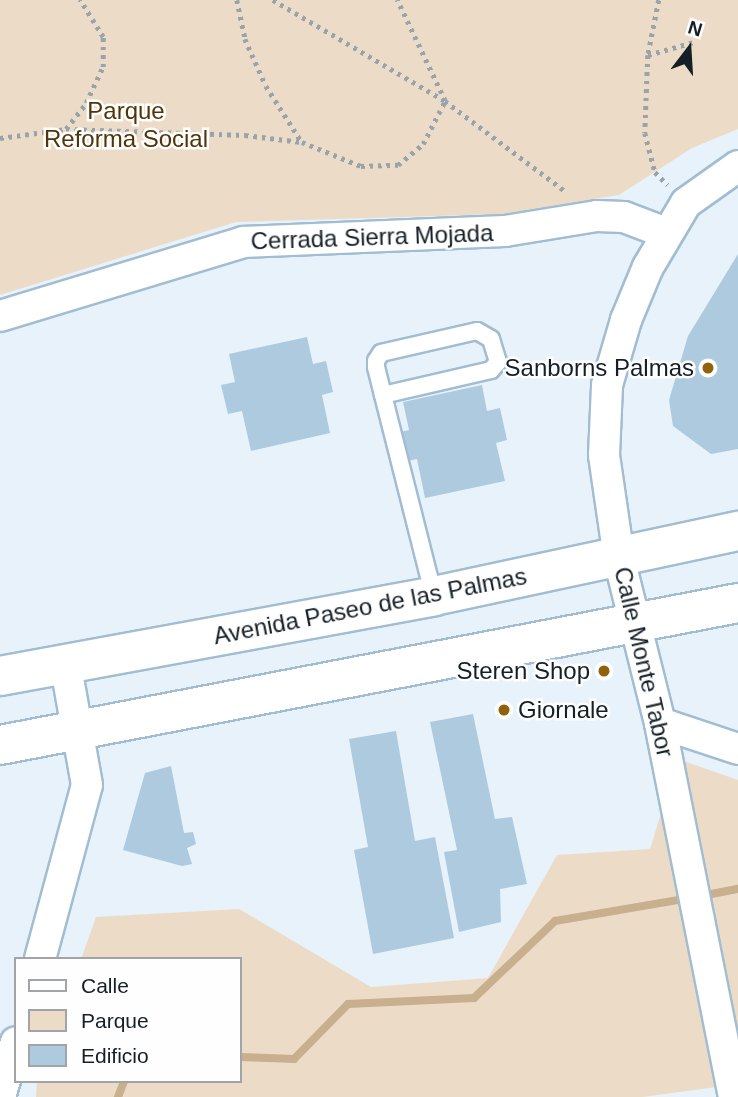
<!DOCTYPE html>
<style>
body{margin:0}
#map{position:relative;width:738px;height:1097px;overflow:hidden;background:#e7f2fb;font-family:Arial,sans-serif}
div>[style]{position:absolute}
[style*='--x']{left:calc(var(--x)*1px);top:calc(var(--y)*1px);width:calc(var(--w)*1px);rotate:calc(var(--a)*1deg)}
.green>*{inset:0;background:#ecdcc7}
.stream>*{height:8px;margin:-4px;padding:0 4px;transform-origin:4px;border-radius:4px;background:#c8af8d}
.building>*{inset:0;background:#aecade}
.path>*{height:4.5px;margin-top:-2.25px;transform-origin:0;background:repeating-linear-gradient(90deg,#98a3ab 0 3.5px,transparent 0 8.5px)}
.roads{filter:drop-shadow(2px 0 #a2bdd1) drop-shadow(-2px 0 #a2bdd1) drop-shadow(0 2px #a2bdd1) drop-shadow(0 -2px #a2bdd1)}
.service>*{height:16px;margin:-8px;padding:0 8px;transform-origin:8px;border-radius:8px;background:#fff}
.minor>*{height:30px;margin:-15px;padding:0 15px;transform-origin:15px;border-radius:15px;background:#fff}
.secondary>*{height:38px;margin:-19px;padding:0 19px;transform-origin:19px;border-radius:19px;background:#fff}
.dots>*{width:19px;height:19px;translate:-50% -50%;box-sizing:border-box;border:4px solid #fefefe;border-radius:50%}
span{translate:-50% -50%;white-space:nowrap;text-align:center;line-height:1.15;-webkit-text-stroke:5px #fefefe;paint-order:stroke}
.park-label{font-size:24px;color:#4f3508}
.street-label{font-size:24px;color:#151f26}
.poi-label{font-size:24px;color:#151f26}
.right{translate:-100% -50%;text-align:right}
.left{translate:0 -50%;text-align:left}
.legend{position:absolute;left:14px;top:957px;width:228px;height:126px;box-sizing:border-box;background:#fefefe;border:2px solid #a1a5a8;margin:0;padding:9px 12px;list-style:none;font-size:21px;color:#151f26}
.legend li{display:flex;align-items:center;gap:14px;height:35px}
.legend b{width:35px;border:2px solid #a1a5a8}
.north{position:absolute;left:654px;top:14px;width:70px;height:70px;-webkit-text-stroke:5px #fefefe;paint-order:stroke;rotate:17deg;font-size:19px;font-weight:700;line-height:28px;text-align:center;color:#151f26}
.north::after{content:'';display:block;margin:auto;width:24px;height:32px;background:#151f26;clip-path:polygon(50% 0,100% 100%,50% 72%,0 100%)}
</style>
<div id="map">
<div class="green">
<i style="clip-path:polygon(0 0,738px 0,738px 129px,692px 148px,619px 195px,502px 214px,236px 222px,0 295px)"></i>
<i style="clip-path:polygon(678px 759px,738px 780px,738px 1084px,643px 1097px,36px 1097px,37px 1081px,240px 1081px,240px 959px,81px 959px,96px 917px,239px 909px,371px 987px,488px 978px,557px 855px,650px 849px)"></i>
</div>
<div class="stream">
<i style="--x:701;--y:896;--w:38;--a:-11"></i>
<i style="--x:240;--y:1057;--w:54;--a:2.1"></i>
<i style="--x:294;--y:1059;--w:77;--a:-45.5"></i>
<i style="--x:348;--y:1004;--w:126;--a:-2.7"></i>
<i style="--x:474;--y:998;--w:112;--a:-43.5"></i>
<i style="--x:555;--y:921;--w:136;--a:-9.7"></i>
<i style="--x:118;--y:1097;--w:17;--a:-69"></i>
</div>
<div class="building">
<i style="clip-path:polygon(738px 254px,738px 449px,711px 454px,673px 426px,669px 400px,688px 336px)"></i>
<i style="clip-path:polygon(307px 337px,313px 364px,326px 361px,333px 392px,322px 395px,330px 433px,251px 451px,242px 411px,228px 414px,221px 385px,235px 382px,229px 354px)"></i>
<i style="clip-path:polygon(482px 385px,487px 411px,500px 408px,507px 440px,496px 443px,505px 481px,425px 498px,417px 459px,402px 462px,396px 433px,409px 430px,403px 402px)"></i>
<i style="clip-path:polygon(473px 714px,495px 819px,512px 817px,527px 884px,500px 889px,501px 922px,459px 932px,444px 852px,457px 850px,430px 722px)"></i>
<i style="clip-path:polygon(396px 731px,415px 841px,435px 837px,454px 938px,373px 954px,354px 850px,368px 847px,349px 739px)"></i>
<i style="clip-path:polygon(171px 766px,184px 833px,193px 832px,196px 844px,187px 848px,192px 864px,182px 866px,123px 850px,145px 773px)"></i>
</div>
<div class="path">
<i style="--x:237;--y:0;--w:40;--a:78"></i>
<i style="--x:245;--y:39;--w:51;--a:65.9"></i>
<i style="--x:266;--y:86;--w:65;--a:57.5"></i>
<i style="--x:273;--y:0;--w:199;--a:30.4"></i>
<i style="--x:445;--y:101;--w:151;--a:36.9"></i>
<i style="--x:659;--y:0;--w:56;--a:101.3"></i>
<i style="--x:648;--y:55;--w:78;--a:92.2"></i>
<i style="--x:645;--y:133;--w:40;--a:75.6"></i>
<i style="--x:655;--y:172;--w:18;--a:45"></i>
<i style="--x:648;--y:55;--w:48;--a:-15.8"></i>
<i style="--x:66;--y:129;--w:33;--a:-52"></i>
<i style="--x:86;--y:103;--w:40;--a:-65"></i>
<i style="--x:103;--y:67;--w:30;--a:-90"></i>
<i style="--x:103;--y:37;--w:44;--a:-121.9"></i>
<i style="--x:0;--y:138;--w:67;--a:-7.8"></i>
<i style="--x:66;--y:129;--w:179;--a:1.9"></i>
<i style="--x:245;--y:135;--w:57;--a:7"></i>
<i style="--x:302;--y:142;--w:64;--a:22.1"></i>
<i style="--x:361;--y:166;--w:37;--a:-2"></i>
<i style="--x:398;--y:165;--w:33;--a:-40"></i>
<i style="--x:423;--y:144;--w:48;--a:-62.9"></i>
<i style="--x:445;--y:101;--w:112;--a:-115.4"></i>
</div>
<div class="roads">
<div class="service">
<i style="--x:383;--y:395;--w:111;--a:-13"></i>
<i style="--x:491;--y:370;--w:11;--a:-49"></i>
<i style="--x:498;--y:362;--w:24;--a:-107"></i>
<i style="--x:491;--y:339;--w:16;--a:-150"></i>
<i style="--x:477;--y:331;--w:98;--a:167.1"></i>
<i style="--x:381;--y:353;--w:9;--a:122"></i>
<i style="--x:376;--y:361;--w:6;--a:90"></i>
<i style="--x:376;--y:367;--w:29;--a:76"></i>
<i style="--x:383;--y:395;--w:207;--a:75.8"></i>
</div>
<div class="minor">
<i style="--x:0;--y:316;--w:254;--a:-16.9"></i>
<i style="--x:243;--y:242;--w:262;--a:-2.4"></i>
<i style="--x:505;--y:231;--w:93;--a:-9.3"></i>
<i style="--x:597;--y:216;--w:27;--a:2"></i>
<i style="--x:624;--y:217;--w:45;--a:20.9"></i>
<i style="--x:660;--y:723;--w:82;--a:18.4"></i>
<i style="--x:40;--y:959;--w:180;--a:-74.9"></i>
<i style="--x:87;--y:785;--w:125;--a:-100.1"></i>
<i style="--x:0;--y:1097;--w:57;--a:-73.8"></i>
<i style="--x:734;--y:1097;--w:381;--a:-101.2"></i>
<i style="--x:660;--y:723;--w:170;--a:-104"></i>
<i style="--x:619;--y:558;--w:104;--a:-98.3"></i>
<i style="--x:604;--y:455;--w:70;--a:-87.5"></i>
<i style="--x:607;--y:385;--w:68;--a:-73.7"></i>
<i style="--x:626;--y:320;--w:57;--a:-67.5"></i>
<i style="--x:648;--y:267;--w:74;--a:-59.3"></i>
<i style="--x:686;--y:203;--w:64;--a:-35.4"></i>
</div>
<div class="secondary">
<i style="--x:0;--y:676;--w:441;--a:-10.4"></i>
<i style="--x:434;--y:596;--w:311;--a:-12.1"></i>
<i style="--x:0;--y:745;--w:752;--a:-10.89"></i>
</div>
</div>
<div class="dots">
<i style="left:708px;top:368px;background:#90620c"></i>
<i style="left:604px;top:671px;background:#90620c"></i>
<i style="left:504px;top:710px;background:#90620c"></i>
</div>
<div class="park-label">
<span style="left:126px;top:125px">Parque<br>Reforma Social</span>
</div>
<div class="street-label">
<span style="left:372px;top:237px;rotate:-2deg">Cerrada Sierra Mojada</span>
<span style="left:370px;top:606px;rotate:-11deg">Avenida Paseo de las Palmas</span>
<span style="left:644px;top:662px;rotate:77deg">Calle Monte Tabor</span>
</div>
<div class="poi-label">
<span class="right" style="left:694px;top:368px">Sanborns Palmas</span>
<span class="right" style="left:590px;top:671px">Steren Shop</span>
<span class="left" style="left:518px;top:710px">Giornale</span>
</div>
<ul class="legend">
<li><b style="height:9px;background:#fff"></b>Calle</li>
<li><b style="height:19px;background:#ecdcc7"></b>Parque</li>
<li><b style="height:19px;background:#aecade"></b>Edificio</li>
</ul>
<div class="north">N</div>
</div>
